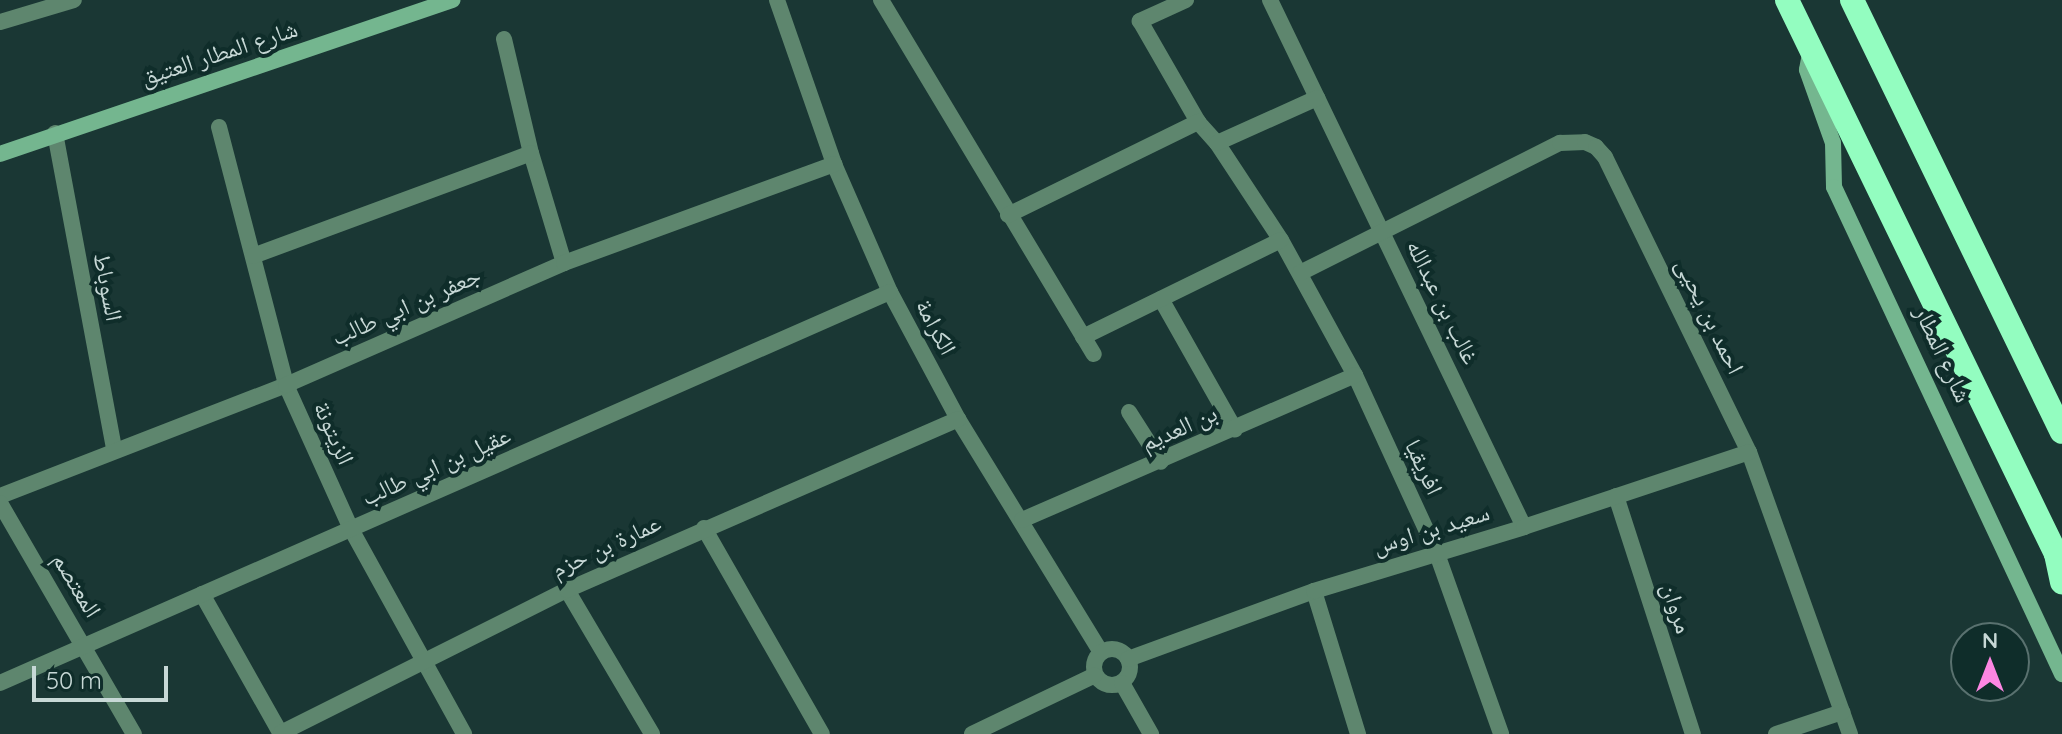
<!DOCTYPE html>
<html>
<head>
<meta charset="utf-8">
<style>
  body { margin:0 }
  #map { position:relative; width:2062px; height:734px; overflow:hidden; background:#1a3734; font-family:Quicksand,"Noto Naskh Arabic",sans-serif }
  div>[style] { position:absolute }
  .street>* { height:16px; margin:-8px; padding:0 8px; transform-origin:8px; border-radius:8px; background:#5e866e }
  .street>.ring { margin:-8px; padding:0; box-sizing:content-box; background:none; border:16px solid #5e866e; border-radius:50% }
  .secondary>* { height:16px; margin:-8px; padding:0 8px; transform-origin:8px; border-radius:8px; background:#74b68f }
  .highway>* { height:24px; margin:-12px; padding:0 12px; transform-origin:12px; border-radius:12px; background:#93fdc0 }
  span { translate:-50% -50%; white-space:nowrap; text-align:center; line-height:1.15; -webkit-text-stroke:8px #0f2d2a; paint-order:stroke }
  .street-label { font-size:24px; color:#c7d8d6 }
  .north { position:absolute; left:1950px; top:622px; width:80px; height:80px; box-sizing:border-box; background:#0f2d2a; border:2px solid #59716f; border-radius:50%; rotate:0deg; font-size:22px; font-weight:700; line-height:32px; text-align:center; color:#c7d8d6 }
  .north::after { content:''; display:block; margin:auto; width:28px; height:36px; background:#fd86e2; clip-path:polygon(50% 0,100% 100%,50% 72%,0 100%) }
  .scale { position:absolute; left:32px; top:666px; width:136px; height:36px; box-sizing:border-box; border:4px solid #c7d8d6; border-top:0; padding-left:10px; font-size:24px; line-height:28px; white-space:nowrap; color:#c7d8d6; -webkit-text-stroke:6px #0f2d2a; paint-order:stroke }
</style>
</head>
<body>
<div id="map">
  <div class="street">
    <i style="left:777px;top:0;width:174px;rotate:70.8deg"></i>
    <i style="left:834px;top:164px;width:140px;rotate:66.4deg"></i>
    <i style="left:890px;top:292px;width:144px;rotate:61.8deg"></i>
    <i style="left:958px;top:419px;width:273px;rotate:58.5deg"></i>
    <i style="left:881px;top:0;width:413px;rotate:59deg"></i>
    <i style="left:1186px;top:0;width:51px;rotate:155.5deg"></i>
    <i style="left:1140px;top:21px;width:116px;rotate:60.1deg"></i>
    <i style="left:1198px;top:122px;width:28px;rotate:48deg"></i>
    <i style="left:1217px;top:143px;width:116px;rotate:56.6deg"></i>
    <i style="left:1281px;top:240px;width:154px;rotate:61.3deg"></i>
    <i style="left:1355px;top:375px;width:194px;rotate:65.3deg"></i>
    <i style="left:1436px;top:551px;width:194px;rotate:70.4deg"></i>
    <i style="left:1270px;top:0;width:585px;rotate:64.27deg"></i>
    <i style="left:0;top:22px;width:77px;rotate:-16.6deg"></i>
    <i style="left:504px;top:39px;width:117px;rotate:76.7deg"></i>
    <i style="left:531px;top:153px;width:115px;rotate:73.3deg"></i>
    <i style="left:219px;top:127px;width:267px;rotate:75.4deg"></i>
    <i style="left:286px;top:385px;width:158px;rotate:65.7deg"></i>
    <i style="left:351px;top:529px;width:234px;rotate:61.1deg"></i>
    <i style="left:55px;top:133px;width:321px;rotate:79.4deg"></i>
    <i style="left:1217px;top:143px;width:110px;rotate:-24.2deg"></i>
    <i style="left:1008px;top:215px;width:212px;rotate:-26.1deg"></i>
    <i style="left:253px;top:256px;width:296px;rotate:-20.3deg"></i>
    <i style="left:1300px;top:273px;width:291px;rotate:-26.6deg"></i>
    <i style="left:1560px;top:143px;width:25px;rotate:-2deg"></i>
    <i style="left:1585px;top:142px;width:12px;rotate:24deg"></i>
    <i style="left:1596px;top:147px;width:13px;rotate:48deg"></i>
    <i style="left:1605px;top:157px;width:328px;rotate:64deg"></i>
    <i style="left:1749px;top:452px;width:300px;rotate:70.3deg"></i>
    <i style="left:1161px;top:299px;width:150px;rotate:60.5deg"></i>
    <i style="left:1083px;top:337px;width:220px;rotate:-26.1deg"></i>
    <i style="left:1129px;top:412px;width:59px;rotate:57.4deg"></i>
    <i style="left:0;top:496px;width:307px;rotate:-21.2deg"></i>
    <i style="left:286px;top:385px;width:304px;rotate:-23.7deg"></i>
    <i style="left:564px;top:263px;width:288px;rotate:-20.1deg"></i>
    <i style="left:1616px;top:496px;width:250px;rotate:72.1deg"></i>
    <i style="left:0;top:503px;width:267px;rotate:59.9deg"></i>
    <i style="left:1022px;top:520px;width:363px;rotate:-23.5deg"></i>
    <i style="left:704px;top:528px;width:237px;rotate:60.2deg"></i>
    <i style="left:567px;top:590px;width:167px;rotate:59.4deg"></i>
    <i style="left:1314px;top:591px;width:150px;rotate:72.9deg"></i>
    <i style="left:202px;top:594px;width:161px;rotate:60.6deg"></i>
    <i class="ring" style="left:1094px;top:649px;width:20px;height:20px"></i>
    <i style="left:1128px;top:659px;width:198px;rotate:-20.1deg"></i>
    <i style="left:1314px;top:591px;width:220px;rotate:-16.9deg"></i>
    <i style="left:1524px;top:527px;width:237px;rotate:-18.4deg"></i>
    <i style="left:0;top:683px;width:972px;rotate:-23.72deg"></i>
    <i style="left:1122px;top:683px;width:59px;rotate:60.4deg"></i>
    <i style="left:281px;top:733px;width:320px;rotate:-26.6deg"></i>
    <i style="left:567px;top:590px;width:427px;rotate:-23.6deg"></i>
    <i style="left:972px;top:734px;width:136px;rotate:-25.6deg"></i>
    <i style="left:1776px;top:734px;width:70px;rotate:-18.4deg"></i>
  </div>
  <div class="secondary">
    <i style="left:1811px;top:49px;width:21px;rotate:101deg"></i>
    <i style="left:1807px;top:70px;width:77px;rotate:70.4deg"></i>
    <i style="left:1833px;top:143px;width:44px;rotate:88.7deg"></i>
    <i style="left:1834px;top:187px;width:538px;rotate:64.91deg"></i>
    <i style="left:0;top:154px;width:478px;rotate:-18.8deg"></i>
  </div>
  <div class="highway">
    <i style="left:1787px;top:0;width:616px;rotate:64.1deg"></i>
    <i style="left:2056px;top:554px;width:8px;rotate:40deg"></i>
    <i style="left:1852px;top:0;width:480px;rotate:64.1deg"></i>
    <i style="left:2056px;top:554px;width:29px;rotate:78deg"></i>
  </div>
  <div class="street-label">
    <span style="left:219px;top:53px;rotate:-18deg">شارع المطار العتيق</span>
    <span style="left:108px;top:287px;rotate:79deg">السوباط</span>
    <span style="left:1443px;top:302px;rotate:64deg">غالب بن عبدالله</span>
    <span style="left:406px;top:306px;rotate:-24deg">جعفر بن ابي طالب</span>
    <span style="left:1710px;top:316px;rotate:64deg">احمد بن يحيى</span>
    <span style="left:936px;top:327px;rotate:62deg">الكرامة</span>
    <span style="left:1943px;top:354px;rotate:65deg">شارع المطار</span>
    <span style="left:1179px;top:428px;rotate:-24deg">بن العديم</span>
    <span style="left:334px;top:433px;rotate:66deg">الزيتونة</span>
    <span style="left:436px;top:466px;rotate:-24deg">عقيل بن ابي طالب</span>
    <span style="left:1424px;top:467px;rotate:65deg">افريقيا</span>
    <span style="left:1431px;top:529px;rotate:-17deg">سعيد بن اوس</span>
    <span style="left:606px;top:546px;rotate:-25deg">عمارة بن حزم</span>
    <span style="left:77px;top:585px;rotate:59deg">المعتصم</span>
    <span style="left:1677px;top:608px;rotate:72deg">مروان</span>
  </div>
  <div class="north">N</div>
  <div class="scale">50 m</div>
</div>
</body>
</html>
